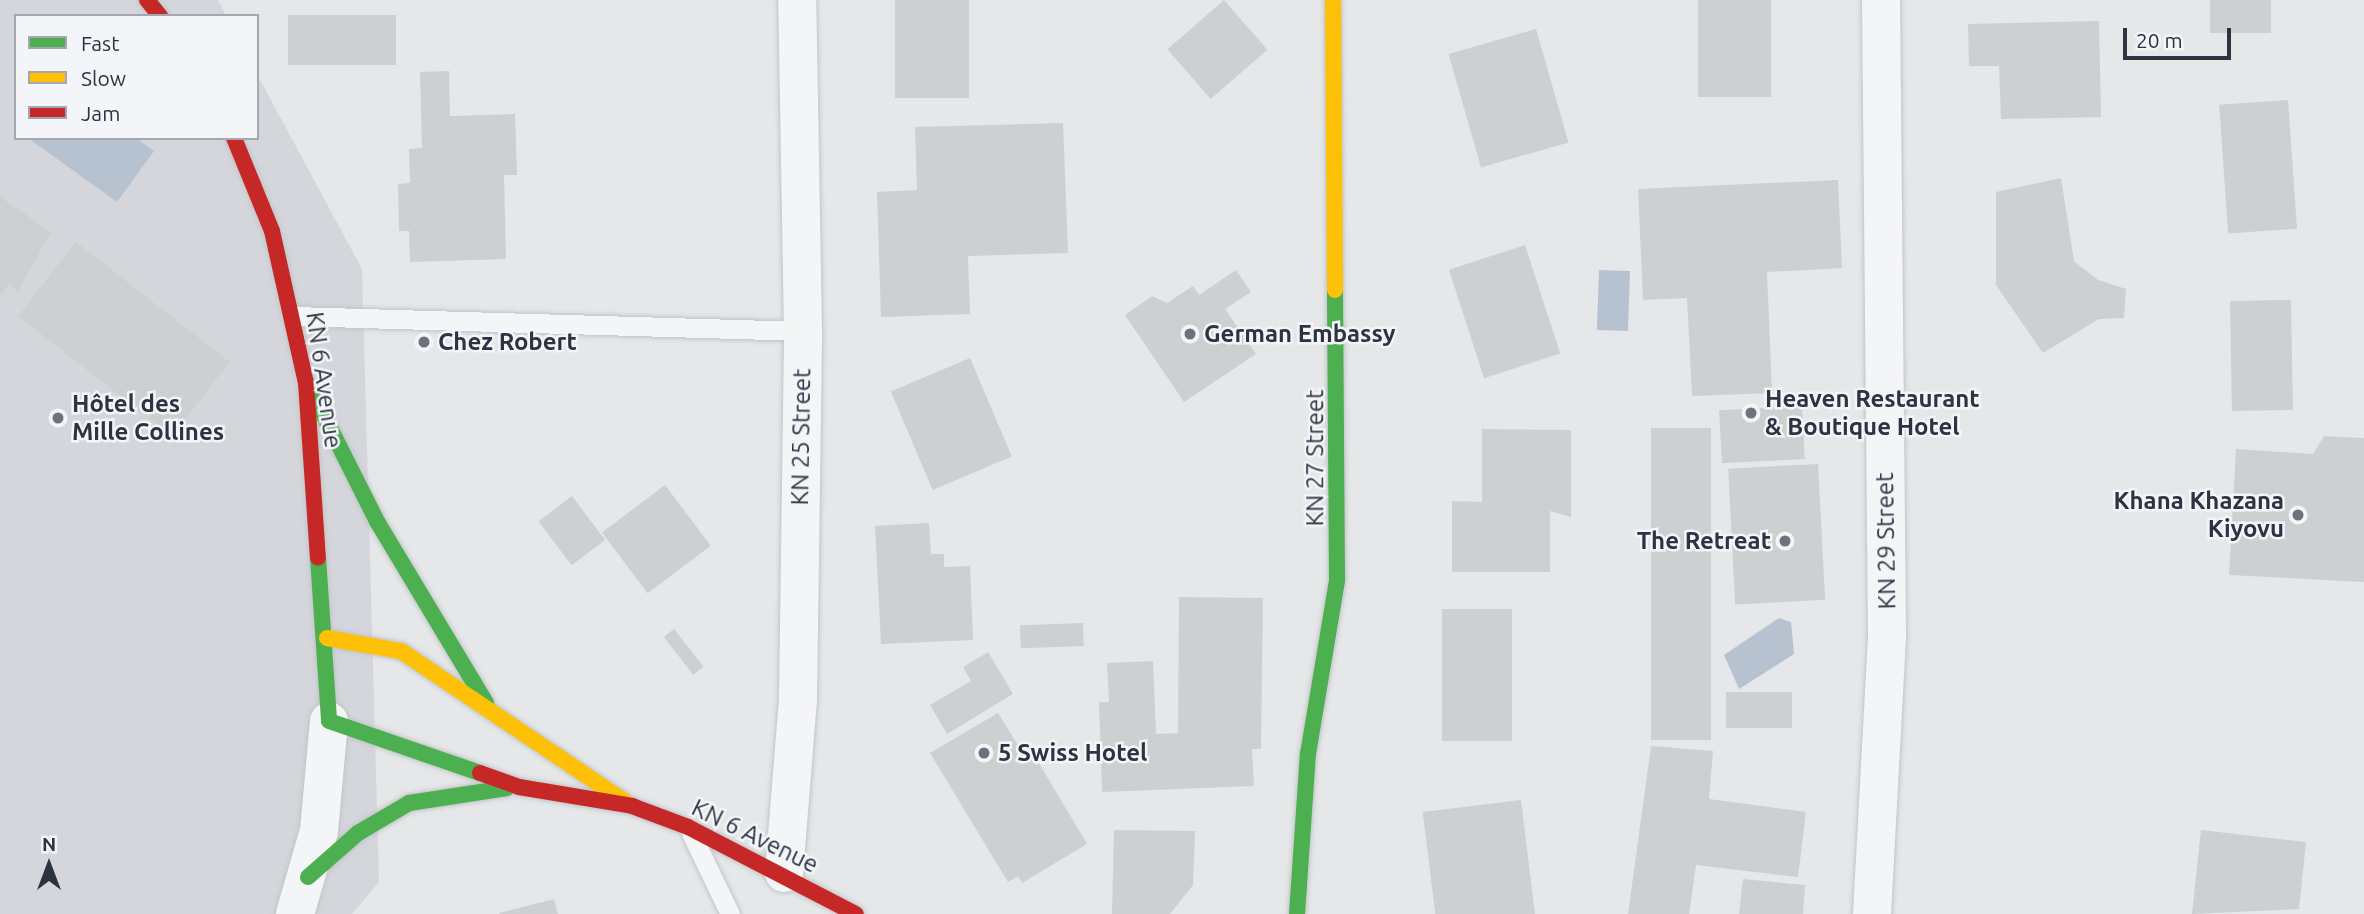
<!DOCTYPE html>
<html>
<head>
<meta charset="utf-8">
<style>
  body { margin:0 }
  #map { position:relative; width:2364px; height:914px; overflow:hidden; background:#e5e7e9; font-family:Ubuntu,sans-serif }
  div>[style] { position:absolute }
  .built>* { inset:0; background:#d4d6dc }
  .water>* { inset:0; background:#b7c2d0; transform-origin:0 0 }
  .building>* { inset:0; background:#cdcfd1; transform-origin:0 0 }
  .roads { filter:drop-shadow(0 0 2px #c3c5c7) drop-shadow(0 0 2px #c3c5c7) }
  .lane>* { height:19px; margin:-9.5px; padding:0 9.5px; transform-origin:9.5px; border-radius:9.5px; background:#f4f5f6 }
  .street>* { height:38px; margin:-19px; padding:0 19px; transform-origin:19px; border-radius:19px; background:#f4f5f6 }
  .fast>* { height:16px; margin:-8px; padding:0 8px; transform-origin:8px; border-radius:8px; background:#4caf50 }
  .slow>* { height:16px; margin:-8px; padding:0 8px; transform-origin:8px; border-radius:8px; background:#ffc107 }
  .jam>* { height:16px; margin:-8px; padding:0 8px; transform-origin:8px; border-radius:8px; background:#c62828 }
  .dots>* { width:19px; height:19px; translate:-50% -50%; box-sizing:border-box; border:4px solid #f3f5f8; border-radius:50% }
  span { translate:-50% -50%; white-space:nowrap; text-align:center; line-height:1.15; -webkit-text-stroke:5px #f3f5f8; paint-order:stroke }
  .poi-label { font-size:24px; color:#2d3341; font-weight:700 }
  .left { translate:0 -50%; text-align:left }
  .right { translate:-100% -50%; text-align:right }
  .street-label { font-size:24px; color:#2d3341 }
  .legend { position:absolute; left:14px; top:14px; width:245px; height:126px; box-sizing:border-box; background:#f3f5f8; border:2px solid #a4a7af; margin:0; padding:9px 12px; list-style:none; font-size:21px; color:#2d3341 }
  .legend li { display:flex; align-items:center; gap:14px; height:35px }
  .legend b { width:35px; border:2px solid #a4a7af }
  .north { position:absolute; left:14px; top:830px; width:70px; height:70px; -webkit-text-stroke:5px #f3f5f8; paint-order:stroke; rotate:0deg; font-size:19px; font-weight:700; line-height:28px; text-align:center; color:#2d3341 }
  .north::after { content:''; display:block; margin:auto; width:24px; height:32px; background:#2d3341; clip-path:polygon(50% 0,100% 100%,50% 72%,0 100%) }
  .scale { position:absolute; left:2123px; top:28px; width:108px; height:32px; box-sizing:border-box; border:4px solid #2d3341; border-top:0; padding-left:9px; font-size:21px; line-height:24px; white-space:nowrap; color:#2d3341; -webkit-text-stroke:5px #f3f5f8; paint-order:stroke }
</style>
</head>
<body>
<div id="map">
  <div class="built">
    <i style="clip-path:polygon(0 0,218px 0,226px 16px,16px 16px,16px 138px,257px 138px,257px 74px,362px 269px,379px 882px,352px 914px,0 914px)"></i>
  </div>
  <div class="water">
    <i style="clip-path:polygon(28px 138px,136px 138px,154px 151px,117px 202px)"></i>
    <i style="left:1599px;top:270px;width:31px;height:60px;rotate:2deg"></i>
    <i style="clip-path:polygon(1779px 618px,1791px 622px,1794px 654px,1739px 689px,1724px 655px)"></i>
  </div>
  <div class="building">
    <i style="left:895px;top:0;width:74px;height:98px"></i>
    <i style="left:1224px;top:0;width:66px;height:75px;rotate:49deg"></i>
    <i style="left:1698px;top:0;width:73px;height:97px"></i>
    <i style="left:2210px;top:0;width:61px;height:33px"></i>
    <i style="left:396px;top:15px;width:50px;height:108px;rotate:90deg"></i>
    <i style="clip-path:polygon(2099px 21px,2101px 117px,2001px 119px,1999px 66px,1969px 66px,1968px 24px)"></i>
    <i style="left:1536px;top:29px;width:118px;height:91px;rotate:74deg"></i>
    <i style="clip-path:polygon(449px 71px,450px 116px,515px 114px,517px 175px,504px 175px,506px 259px,410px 262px,409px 231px,399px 231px,398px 184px,410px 183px,409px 149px,422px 148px,420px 72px)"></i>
    <i style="left:2288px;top:100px;width:129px;height:69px;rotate:86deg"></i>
    <i style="clip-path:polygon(1063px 123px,1068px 253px,968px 256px,970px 314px,881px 317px,877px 192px,917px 190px,915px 127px)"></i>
    <i style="clip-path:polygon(2061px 178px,2074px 261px,2098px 280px,2126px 289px,2124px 318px,2099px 319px,2043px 353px,1996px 285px,1996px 192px)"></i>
    <i style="clip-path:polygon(1838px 180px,1842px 268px,1767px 272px,1772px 393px,1692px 396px,1687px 298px,1643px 300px,1638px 189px)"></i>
    <i style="clip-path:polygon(0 197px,51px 232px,18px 291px,8px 285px,0 296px)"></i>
    <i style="left:76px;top:242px;width:195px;height:94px;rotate:38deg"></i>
    <i style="left:1525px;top:245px;width:114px;height:80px;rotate:72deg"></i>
    <i style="clip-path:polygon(1236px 270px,1251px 292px,1225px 309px,1256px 354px,1184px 402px,1125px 315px,1152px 296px,1167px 303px,1193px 286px,1199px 295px)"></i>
    <i style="left:2291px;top:300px;width:110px;height:61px;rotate:89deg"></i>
    <i style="left:970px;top:358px;width:107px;height:86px;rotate:67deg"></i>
    <i style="left:1802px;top:406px;width:53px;height:83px;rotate:87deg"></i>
    <i style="left:1651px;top:428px;width:60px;height:312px"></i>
    <i style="clip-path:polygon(1482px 429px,1571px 430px,1571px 517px,1550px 511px,1550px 572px,1452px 572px,1452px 501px,1482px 502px)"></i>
    <i style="clip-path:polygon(2324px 436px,2364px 438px,2364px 582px,2229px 575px,2236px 449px,2313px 454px)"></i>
    <i style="left:1818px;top:464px;width:136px;height:90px;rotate:87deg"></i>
    <i style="left:665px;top:485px;width:76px;height:79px;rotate:53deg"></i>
    <i style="left:572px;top:496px;width:55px;height:42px;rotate:53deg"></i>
    <i style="clip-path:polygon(929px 523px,931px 554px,944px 554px,944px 567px,970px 566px,973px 640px,881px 644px,875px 526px)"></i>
    <i style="clip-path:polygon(1179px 597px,1263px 598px,1261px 749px,1252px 749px,1254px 786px,1102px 792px,1099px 702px,1109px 702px,1107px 663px,1153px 661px,1156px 734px,1178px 733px)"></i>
    <i style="left:1512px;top:609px;width:132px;height:70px;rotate:90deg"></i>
    <i style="left:1083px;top:623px;width:23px;height:63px;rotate:88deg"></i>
    <i style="left:674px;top:629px;width:48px;height:13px;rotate:52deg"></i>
    <i style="clip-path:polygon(988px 652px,1013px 694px,947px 734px,930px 705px,971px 681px,963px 667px)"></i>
    <i style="left:1726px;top:692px;width:66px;height:36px"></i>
    <i style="clip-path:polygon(998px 713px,1026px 758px,1033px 753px,1087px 844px,1022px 883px,1018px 876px,1008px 882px,930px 753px)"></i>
    <i style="clip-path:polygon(1651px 746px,1713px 751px,1709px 799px,1806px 812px,1798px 877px,1696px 865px,1689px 914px,1628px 914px)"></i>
    <i style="left:1521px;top:800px;width:115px;height:99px;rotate:83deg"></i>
    <i style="clip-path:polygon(1114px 830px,1195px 831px,1193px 885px,1170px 914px,1112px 914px)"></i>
    <i style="clip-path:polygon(2201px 830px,2306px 842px,2299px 909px,2192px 914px)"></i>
    <i style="clip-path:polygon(1743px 879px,1805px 885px,1803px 914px,1739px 914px)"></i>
    <i style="clip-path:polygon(554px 899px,558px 914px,499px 914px,499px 913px)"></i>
  </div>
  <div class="roads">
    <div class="lane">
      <i style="left:293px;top:316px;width:510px;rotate:1.68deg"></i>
      <i style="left:691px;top:833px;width:90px;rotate:64.3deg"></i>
    </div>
    <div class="street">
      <i style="left:784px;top:873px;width:175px;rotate:-85.4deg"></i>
      <i style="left:798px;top:699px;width:368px;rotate:-89.2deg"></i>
      <i style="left:803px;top:331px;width:331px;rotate:-91deg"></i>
      <i style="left:295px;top:914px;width:86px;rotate:-73.9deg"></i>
      <i style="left:319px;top:831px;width:110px;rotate:-84.8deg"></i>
      <i style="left:1872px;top:914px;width:280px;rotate:-86.9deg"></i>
      <i style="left:1887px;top:634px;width:634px;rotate:-90.54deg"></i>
    </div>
    <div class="fast">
      <i style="left:313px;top:394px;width:144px;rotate:63.3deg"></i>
      <i style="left:378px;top:523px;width:210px;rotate:59deg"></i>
      <i style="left:318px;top:558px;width:163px;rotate:86.1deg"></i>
      <i style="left:329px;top:721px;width:160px;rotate:19deg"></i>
      <i style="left:308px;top:877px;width:67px;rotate:-41.3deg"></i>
      <i style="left:358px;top:833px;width:59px;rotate:-30.5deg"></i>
      <i style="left:409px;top:803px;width:99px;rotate:-8.7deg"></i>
      <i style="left:1297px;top:914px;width:160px;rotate:-86.1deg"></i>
      <i style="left:1308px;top:754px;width:176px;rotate:-80.5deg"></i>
      <i style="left:1337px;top:580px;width:290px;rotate:-90.4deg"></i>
    </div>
    <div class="slow">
      <i style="left:1333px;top:0;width:290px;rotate:89.6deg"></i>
      <i style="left:327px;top:638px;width:75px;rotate:10deg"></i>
      <i style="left:401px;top:651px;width:269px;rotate:33.9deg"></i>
    </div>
    <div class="jam">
      <i style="left:147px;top:0;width:21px;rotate:51deg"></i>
      <i style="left:234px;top:138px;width:100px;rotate:67.8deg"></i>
      <i style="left:272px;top:231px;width:156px;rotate:77.4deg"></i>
      <i style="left:306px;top:383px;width:175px;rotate:86.1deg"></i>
      <i style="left:480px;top:773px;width:41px;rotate:19.7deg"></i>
      <i style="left:519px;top:787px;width:115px;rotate:9.5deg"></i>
      <i style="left:632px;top:806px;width:60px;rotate:20.6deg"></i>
      <i style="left:688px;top:827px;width:189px;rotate:27.4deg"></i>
    </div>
  </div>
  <div class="dots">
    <i style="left:1190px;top:334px;background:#6d727c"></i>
    <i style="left:424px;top:342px;background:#6d727c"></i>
    <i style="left:1751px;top:413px;background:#6d727c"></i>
    <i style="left:58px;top:418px;background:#6d727c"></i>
    <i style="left:2298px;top:515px;background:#6d727c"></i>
    <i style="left:1785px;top:541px;background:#6d727c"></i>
    <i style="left:984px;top:753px;background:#6d727c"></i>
  </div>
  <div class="poi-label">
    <span class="left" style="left:1204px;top:334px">German Embassy</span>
    <span class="left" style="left:438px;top:342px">Chez Robert</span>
    <span class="left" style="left:1765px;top:413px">Heaven Restaurant<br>&amp; Boutique Hotel</span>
    <span class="left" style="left:72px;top:418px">Hôtel des<br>Mille Collines</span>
    <span class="right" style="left:2284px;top:515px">Khana Khazana<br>Kiyovu</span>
    <span class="right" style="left:1771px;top:541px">The Retreat</span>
    <span class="left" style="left:998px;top:753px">5 Swiss Hotel</span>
  </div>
  <div class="street-label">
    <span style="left:324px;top:380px;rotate:82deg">KN 6 Avenue</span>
    <span style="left:801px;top:437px;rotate:-89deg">KN 25 Street</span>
    <span style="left:1315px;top:458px;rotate:-90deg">KN 27 Street</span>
    <span style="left:1886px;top:541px;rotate:-91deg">KN 29 Street</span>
    <span style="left:755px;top:836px;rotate:26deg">KN 6 Avenue</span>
  </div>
  <ul class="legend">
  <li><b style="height:9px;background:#4caf50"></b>Fast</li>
  <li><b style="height:9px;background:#ffc107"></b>Slow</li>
  <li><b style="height:9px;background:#c62828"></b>Jam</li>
  </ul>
  <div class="north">N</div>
  <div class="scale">20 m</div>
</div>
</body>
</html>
